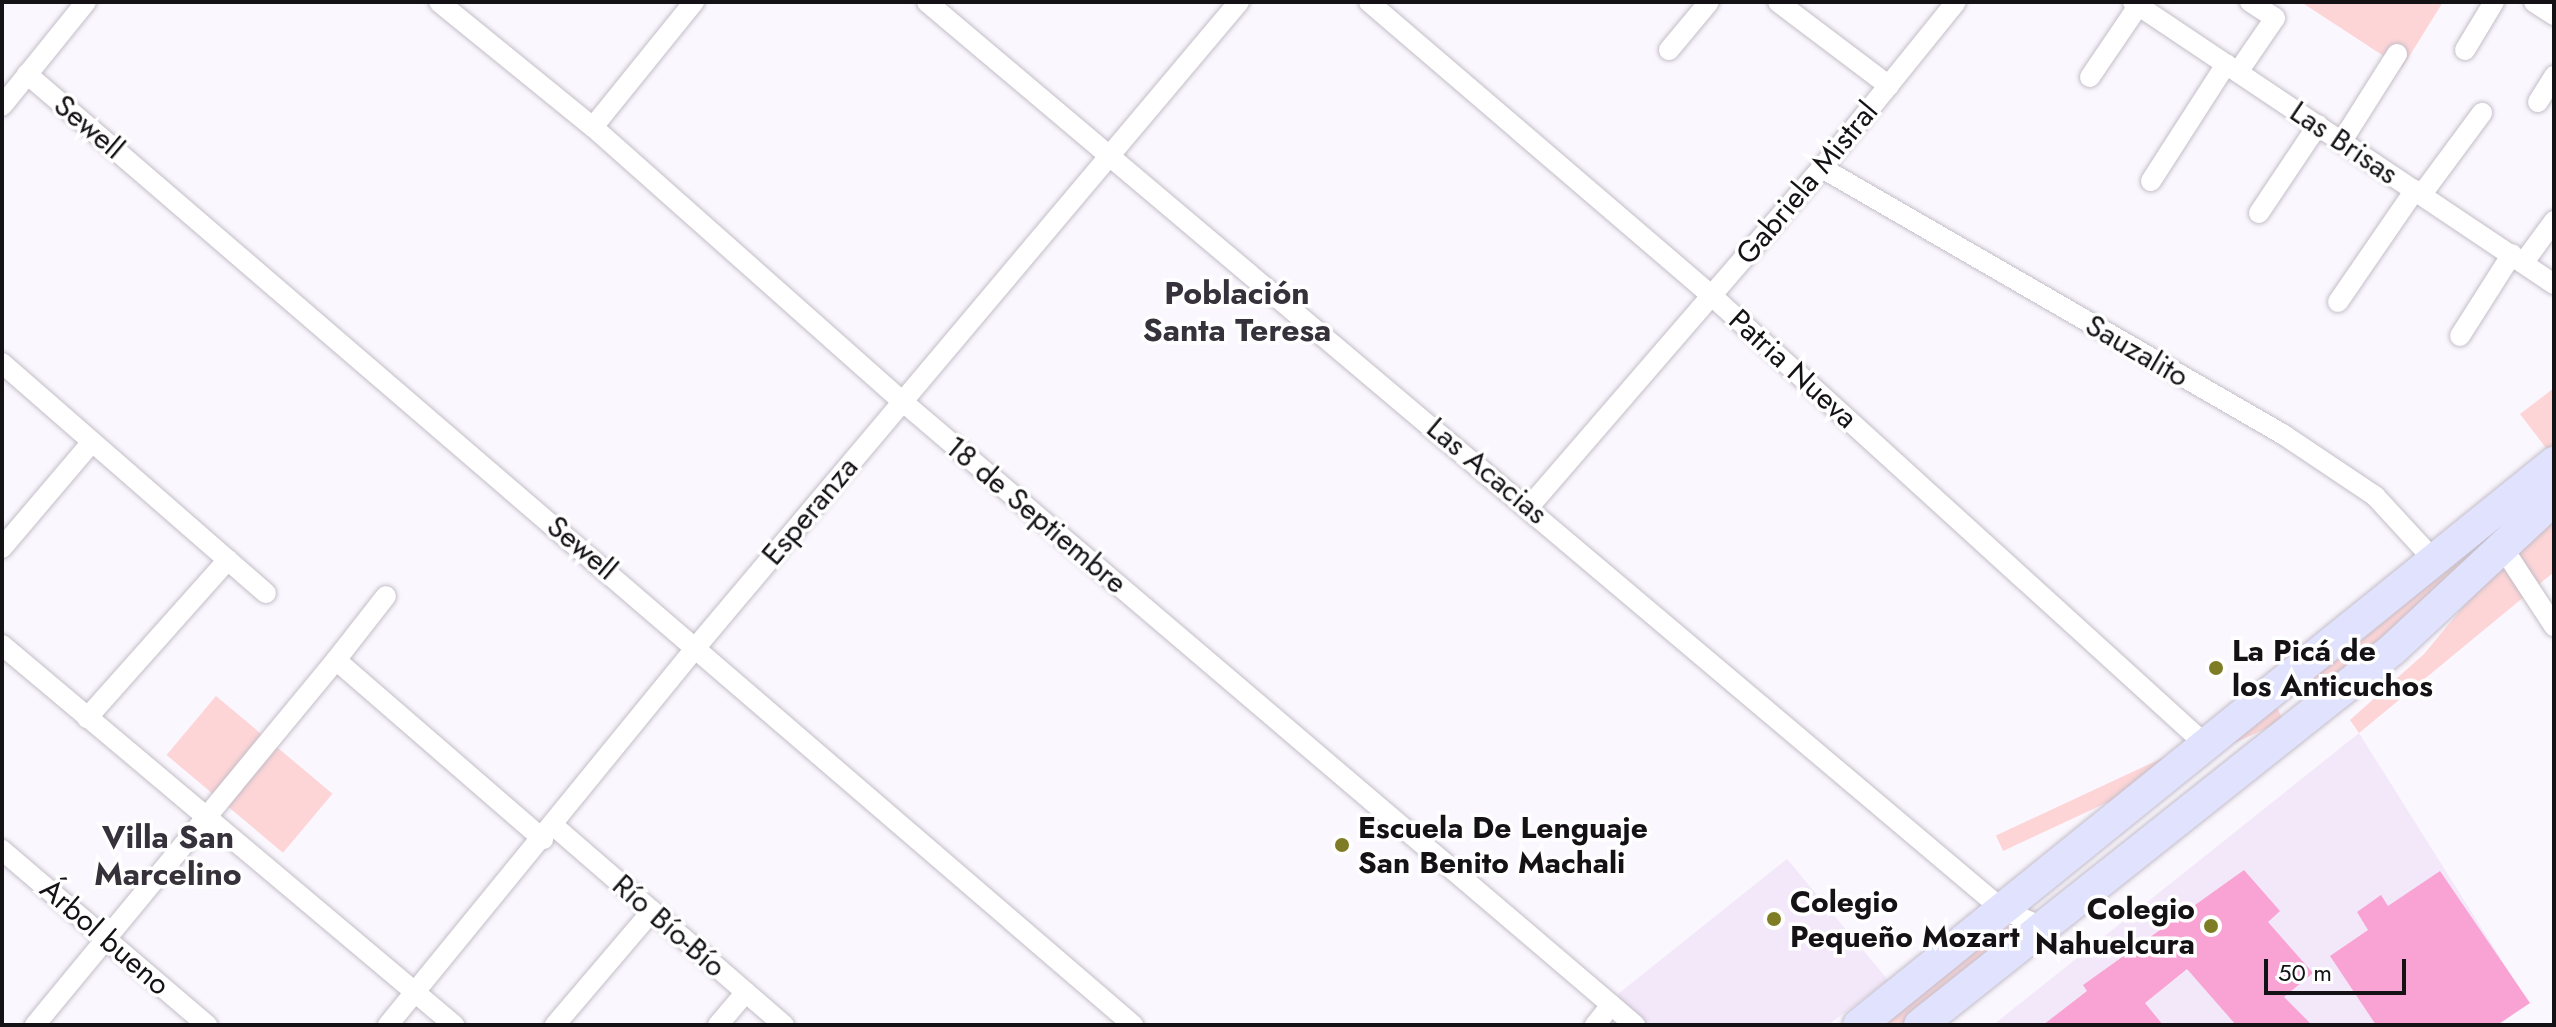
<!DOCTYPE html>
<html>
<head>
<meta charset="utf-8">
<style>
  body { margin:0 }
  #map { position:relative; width:2556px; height:1027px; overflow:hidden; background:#fbf7fe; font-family:Jost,sans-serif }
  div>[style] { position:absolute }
  .built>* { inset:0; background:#f3e8fa }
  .green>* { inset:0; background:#fdd5d7; transform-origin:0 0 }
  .building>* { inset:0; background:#f8a3d4 }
  .roads { filter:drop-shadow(0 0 2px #c3bdc7) drop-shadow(0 0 2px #c3bdc7) }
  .minor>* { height:20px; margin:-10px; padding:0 10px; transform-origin:10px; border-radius:10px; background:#fff }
  .primary>* { height:32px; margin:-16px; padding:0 16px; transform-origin:16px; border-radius:16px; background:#e0e2fe }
  .dots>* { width:22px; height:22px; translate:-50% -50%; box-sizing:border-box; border:4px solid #fff; border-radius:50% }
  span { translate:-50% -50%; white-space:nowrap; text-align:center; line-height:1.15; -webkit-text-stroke:7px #fff; paint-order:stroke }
  .street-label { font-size:30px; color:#141215 }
  .poi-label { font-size:30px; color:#141215; font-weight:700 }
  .left { translate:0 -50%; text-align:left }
  .right { translate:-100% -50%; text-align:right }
  .neighbourhood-label { font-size:32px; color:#36313a; font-weight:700 }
  .frame { position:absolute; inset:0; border:4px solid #141215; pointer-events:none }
  .scale { position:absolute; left:2264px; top:959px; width:142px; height:36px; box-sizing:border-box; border:4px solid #141215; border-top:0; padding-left:10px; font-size:24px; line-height:28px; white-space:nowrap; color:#141215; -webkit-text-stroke:6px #fff; paint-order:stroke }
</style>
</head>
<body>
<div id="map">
  <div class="built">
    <i style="clip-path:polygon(2359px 733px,2528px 1002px,2500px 1025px,1993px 1025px)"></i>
    <i style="clip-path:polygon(1787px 859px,1888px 980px,1828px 1025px,1645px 1025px,1613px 998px)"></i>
  </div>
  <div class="green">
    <i style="clip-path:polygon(2301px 2px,2443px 2px,2402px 68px)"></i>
    <i style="clip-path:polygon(2554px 388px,2554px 449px,2549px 452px,2520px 414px)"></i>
    <i style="clip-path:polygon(2554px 510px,2554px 572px,2359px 733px,2350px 720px,2424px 654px,2502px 560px)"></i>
    <i style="clip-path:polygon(2483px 537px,2489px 544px,2321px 692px,2308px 679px)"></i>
    <i style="left:216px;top:696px;width:152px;height:77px;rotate:40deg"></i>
    <i style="left:2276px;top:705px;width:17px;height:309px;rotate:65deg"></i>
    <i style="clip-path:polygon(2006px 923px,2016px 935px,1904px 1025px,1878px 1025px)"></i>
  </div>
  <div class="building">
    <i style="clip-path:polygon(2244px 870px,2280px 911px,2268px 922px,2313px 973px,2284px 997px,2312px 1025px,2236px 1025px,2187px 969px,2145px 1003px,2163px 1025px,2043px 1025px,2087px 991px,2083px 985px)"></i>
    <i style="clip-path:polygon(2440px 871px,2530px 1003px,2497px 1025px,2376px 1025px,2330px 956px,2368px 930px,2357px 912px,2381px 895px,2388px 906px)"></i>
  </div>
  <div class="roads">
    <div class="minor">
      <i style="left:439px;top:2px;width:198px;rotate:39.1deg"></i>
      <i style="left:593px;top:127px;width:413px;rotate:41.6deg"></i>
      <i style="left:902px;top:401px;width:963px;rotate:40.41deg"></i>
      <i style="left:927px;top:2px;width:1407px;rotate:40.16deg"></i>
      <i style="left:2002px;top:909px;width:44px;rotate:24.2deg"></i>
      <i style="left:2042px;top:927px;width:10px;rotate:-24deg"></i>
      <i style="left:1369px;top:2px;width:450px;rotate:40.6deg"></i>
      <i style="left:1711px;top:295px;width:670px;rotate:42.28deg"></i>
      <i style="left:1778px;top:2px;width:139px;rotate:37.1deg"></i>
      <i style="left:2133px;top:2px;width:507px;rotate:33.82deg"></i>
      <i style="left:2534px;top:2px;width:24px;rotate:33deg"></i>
      <i style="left:1669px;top:50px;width:62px;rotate:-50.2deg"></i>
      <i style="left:2465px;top:50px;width:56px;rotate:-58.9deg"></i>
      <i style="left:2238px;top:72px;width:65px;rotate:-55.6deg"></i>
      <i style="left:2275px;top:18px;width:30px;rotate:-147deg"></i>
      <i style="left:27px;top:74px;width:1459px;rotate:40.69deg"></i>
      <i style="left:2090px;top:77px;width:86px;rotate:-55.9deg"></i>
      <i style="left:2538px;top:102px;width:31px;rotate:-58deg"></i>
      <i style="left:2px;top:106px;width:134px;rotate:-51.1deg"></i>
      <i style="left:593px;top:127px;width:161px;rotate:-51.1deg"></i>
      <i style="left:2342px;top:141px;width:103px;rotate:-57.7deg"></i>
      <i style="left:1822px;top:168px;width:534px;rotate:30.02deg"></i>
      <i style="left:2284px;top:435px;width:110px;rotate:33.8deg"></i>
      <i style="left:2375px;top:496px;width:86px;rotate:47.4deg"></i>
      <i style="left:2151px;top:181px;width:139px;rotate:-57.3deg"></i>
      <i style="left:2422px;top:194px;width:101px;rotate:-53.5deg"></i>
      <i style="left:2259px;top:213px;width:106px;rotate:-56.2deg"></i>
      <i style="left:2524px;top:262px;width:51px;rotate:-53.8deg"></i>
      <i style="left:2338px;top:302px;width:136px;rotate:-55.5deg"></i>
      <i style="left:2460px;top:336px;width:97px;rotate:-57.6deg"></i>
      <i style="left:2px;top:363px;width:350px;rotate:41.1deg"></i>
      <i style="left:1529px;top:507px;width:448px;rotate:-49.2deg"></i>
      <i style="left:1822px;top:168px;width:213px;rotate:-51.1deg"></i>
      <i style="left:2501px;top:545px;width:97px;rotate:56.8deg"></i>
      <i style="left:2px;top:548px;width:139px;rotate:-49.7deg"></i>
      <i style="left:2px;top:645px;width:591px;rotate:40.05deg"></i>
      <i style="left:336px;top:660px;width:81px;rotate:-52deg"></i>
      <i style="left:87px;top:718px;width:212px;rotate:-48.3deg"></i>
      <i style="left:554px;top:826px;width:304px;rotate:40.9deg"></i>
      <i style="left:2px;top:850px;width:270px;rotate:40.5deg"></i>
      <i style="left:35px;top:1025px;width:473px;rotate:-50.5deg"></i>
      <i style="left:336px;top:660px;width:274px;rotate:40.9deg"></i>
      <i style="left:388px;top:1025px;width:489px;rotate:-50.8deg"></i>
      <i style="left:697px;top:646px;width:842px;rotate:-49.92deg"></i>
      <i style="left:555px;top:1025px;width:150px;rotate:-49.6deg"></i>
      <i style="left:718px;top:1025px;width:43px;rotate:-49.7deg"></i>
      <i style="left:1595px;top:1025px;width:26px;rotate:-51deg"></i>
    </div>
    <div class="primary">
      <i style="left:1859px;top:1025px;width:894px;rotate:-38.96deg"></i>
      <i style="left:1920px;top:1025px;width:604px;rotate:-38.48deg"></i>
      <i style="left:2393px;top:649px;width:220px;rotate:-43deg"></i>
    </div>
  </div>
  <div class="dots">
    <i style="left:2216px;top:668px;background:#7e7d25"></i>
    <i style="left:1342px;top:845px;background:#7e7d25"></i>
    <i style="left:1774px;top:919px;background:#7e7d25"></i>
    <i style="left:2211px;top:926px;background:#7e7d25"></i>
  </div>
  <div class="street-label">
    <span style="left:89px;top:127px;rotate:40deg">Sewell</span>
    <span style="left:2344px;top:143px;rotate:34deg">Las Brisas</span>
    <span style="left:1807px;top:183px;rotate:-50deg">Gabriela Mistral</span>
    <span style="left:2137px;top:351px;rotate:30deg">Sauzalito</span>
    <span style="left:1793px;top:369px;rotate:42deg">Patria Nueva</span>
    <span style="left:1487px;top:471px;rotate:40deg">Las Acacias</span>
    <span style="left:810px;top:511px;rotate:-50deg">Esperanza</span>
    <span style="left:1036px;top:515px;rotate:40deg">18 de Septiembre</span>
    <span style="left:582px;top:548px;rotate:40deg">Sewell</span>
    <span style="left:669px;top:926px;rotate:41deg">Río Bío-Bío</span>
    <span style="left:105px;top:937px;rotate:41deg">Árbol bueno</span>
  </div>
  <div class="poi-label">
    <span class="left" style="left:2232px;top:668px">La Picá de<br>los Anticuchos</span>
    <span class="left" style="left:1358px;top:845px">Escuela De Lenguaje<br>San Benito Machali</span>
    <span class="left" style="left:1790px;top:919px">Colegio<br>Pequeño Mozart</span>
    <span class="right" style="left:2195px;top:926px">Colegio<br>Nahuelcura</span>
  </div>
  <div class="neighbourhood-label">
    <span style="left:1237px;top:312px">Población<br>Santa Teresa</span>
    <span style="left:168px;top:856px">Villa San<br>Marcelino</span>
  </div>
  <div class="frame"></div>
  <div class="scale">50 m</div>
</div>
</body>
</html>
